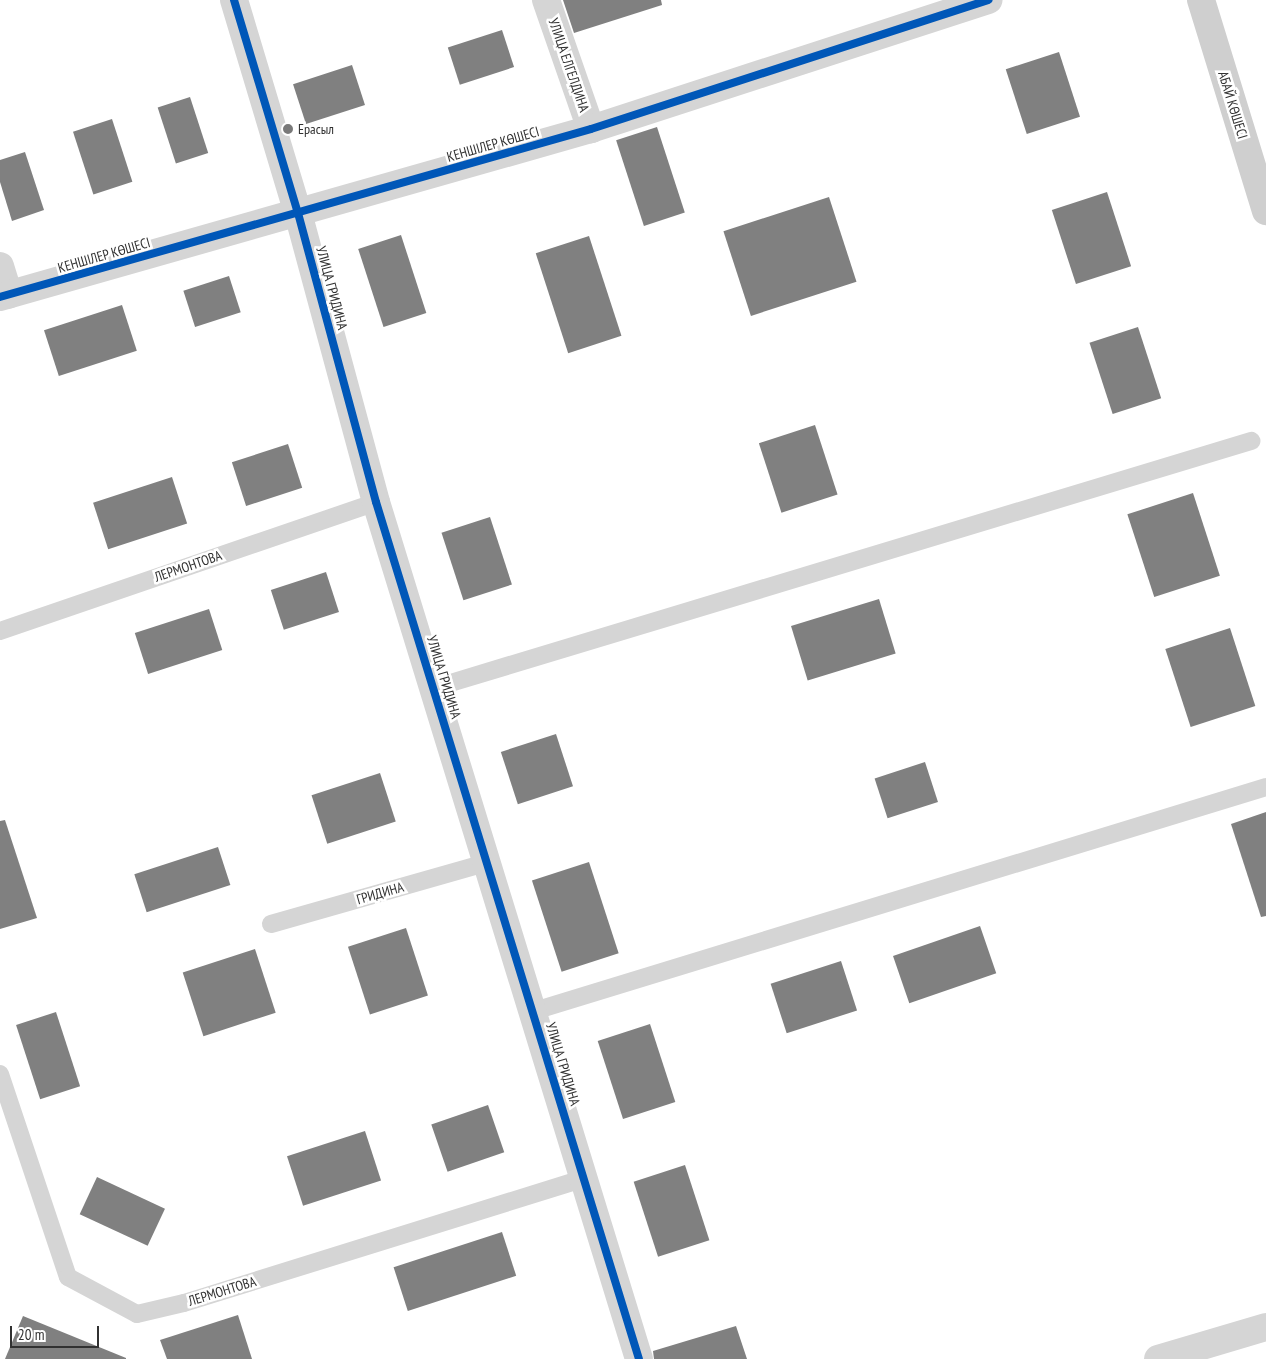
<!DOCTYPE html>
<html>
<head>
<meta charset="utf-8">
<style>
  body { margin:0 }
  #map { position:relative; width:1266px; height:1359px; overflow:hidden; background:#fff; font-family:"PT Sans Narrow",sans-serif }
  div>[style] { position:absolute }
  .building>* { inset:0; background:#808080; transform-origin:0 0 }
  .service>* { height:18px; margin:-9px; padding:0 9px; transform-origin:9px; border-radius:9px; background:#d5d5d5 }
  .minor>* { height:28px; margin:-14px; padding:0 14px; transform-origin:14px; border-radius:14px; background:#d5d5d5 }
  .secondary>* { height:28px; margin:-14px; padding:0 14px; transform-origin:14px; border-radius:14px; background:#cfcfcf }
  .cycleway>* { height:8px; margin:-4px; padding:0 4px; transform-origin:4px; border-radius:4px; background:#0057b8 }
  .dots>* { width:14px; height:14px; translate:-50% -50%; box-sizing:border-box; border:2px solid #fff; border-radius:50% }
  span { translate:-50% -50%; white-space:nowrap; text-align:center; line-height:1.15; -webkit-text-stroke:5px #fff; paint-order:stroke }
  .street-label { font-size:14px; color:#313131 }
  .poi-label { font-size:14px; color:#313131 }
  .left { translate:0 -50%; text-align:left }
  .scale { position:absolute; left:10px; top:1326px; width:89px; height:22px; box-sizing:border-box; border:2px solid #313131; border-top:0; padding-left:6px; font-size:15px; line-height:18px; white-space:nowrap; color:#313131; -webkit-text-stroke:4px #fff; paint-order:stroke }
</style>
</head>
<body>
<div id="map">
  <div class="building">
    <i style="clip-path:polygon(563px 0,661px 0,662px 5px,574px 33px)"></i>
    <i style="left:502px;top:30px;width:39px;height:57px;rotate:72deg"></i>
    <i style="left:1059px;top:52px;width:68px;height:56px;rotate:72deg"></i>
    <i style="left:352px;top:65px;width:42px;height:62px;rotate:72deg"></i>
    <i style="left:190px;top:97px;width:59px;height:34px;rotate:72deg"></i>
    <i style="left:112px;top:119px;width:66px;height:41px;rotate:72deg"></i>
    <i style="left:657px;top:127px;width:90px;height:43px;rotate:72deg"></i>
    <i style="clip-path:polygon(25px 152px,44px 210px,12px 221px,0 182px,0 160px)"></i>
    <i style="left:1107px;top:192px;width:78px;height:58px;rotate:72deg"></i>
    <i style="left:829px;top:197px;width:89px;height:111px;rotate:72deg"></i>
    <i style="left:401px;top:235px;width:82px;height:45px;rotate:72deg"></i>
    <i style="left:589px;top:236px;width:105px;height:56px;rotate:72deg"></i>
    <i style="left:229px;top:276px;width:38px;height:48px;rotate:72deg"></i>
    <i style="left:122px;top:305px;width:48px;height:82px;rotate:72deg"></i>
    <i style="left:1138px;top:327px;width:75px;height:51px;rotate:72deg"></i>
    <i style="left:815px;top:425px;width:73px;height:59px;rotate:72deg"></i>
    <i style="left:288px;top:444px;width:46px;height:59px;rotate:72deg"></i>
    <i style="left:172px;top:477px;width:49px;height:83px;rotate:72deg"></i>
    <i style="left:1193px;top:493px;width:87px;height:69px;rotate:72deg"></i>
    <i style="left:490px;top:517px;width:71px;height:51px;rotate:72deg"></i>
    <i style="left:326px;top:572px;width:42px;height:58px;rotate:72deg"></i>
    <i style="left:879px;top:599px;width:57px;height:92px;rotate:73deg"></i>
    <i style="left:209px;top:609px;width:43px;height:78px;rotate:72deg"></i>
    <i style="left:1230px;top:628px;width:82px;height:68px;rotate:72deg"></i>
    <i style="left:556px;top:734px;width:55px;height:58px;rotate:72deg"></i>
    <i style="left:925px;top:762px;width:42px;height:53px;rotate:72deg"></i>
    <i style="left:380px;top:773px;width:51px;height:72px;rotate:72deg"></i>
    <i style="clip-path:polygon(1266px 812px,1266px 916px,1261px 917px,1231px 824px)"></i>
    <i style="clip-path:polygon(5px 820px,37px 918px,0 929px,0 821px)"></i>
    <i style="left:218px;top:847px;width:40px;height:88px;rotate:72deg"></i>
    <i style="left:589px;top:862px;width:96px;height:60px;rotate:72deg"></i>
    <i style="left:980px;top:926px;width:50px;height:92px;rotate:71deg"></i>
    <i style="left:406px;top:928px;width:71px;height:61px;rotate:72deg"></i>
    <i style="left:255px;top:949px;width:67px;height:76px;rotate:72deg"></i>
    <i style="left:841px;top:961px;width:52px;height:74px;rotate:72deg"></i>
    <i style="left:56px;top:1012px;width:78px;height:42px;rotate:72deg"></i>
    <i style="left:650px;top:1024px;width:82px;height:55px;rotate:72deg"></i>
    <i style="left:488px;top:1105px;width:50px;height:60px;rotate:71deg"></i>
    <i style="left:365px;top:1131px;width:52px;height:82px;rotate:72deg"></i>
    <i style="left:685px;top:1165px;width:79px;height:54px;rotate:72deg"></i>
    <i style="left:97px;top:1177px;width:75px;height:41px;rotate:25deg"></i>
    <i style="left:502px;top:1232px;width:46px;height:114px;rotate:72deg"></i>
    <i style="clip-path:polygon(238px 1315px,252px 1359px,167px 1359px,160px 1340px)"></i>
    <i style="clip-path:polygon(23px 1316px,126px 1358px,126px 1359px,5px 1359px)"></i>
    <i style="clip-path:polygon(736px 1326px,747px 1359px,654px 1359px,653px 1351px)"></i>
  </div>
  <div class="service">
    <i style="left:0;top:631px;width:398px;rotate:-18.9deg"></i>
    <i style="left:434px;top:688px;width:854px;rotate:-16.82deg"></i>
    <i style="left:271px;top:924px;width:227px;rotate:-15.9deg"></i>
    <i style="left:534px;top:1011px;width:766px;rotate:-17.01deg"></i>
    <i style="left:0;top:1074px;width:214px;rotate:71.5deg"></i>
    <i style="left:68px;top:1277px;width:78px;rotate:28.2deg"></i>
    <i style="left:137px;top:1314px;width:48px;rotate:-13.2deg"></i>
    <i style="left:184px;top:1303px;width:420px;rotate:-17.3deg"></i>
  </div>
  <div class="minor">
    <i style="left:234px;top:0;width:222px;rotate:73.3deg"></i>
    <i style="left:298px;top:213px;width:299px;rotate:74.9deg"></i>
    <i style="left:376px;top:502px;width:896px;rotate:72.94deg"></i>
    <i style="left:546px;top:0;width:137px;rotate:70.8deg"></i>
    <i style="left:0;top:266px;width:30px;rotate:73deg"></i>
    <i style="left:0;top:297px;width:614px;rotate:-15.87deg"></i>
    <i style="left:591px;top:129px;width:418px;rotate:-18deg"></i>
    <i style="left:1158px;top:1359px;width:113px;rotate:-16.5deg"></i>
  </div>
  <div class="secondary">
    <i style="left:1201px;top:0;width:221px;rotate:72.9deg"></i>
  </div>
  <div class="cycleway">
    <i style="left:234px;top:0;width:222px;rotate:73.3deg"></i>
    <i style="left:298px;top:213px;width:299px;rotate:74.9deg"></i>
    <i style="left:376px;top:502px;width:896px;rotate:72.94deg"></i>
    <i style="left:0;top:297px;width:614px;rotate:-15.87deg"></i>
    <i style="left:591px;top:129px;width:418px;rotate:-18deg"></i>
  </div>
  <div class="dots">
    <i style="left:288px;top:129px;background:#797979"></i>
  </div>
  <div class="street-label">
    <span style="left:569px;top:65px;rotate:71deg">УЛИЦА ЕЛГЕЛДИНА</span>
    <span style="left:1233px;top:105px;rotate:73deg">АБАЙ КӨШЕСІ</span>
    <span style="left:493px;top:144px;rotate:-16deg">КЕНШІЛЕР КӨШЕСІ</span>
    <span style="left:104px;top:255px;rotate:-16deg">КЕНШІЛЕР КӨШЕСІ</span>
    <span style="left:332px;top:288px;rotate:75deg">УЛИЦА ГРИДИНА</span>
    <span style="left:188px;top:566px;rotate:-19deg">ЛЕРМОНТОВА</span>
    <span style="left:444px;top:677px;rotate:73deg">УЛИЦА ГРИДИНА</span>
    <span style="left:380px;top:893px;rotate:-16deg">ГРИДИНА</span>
    <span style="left:563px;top:1064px;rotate:73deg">УЛИЦА ГРИДИНА</span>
    <span style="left:222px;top:1291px;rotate:-17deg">ЛЕРМОНТОВА</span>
  </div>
  <div class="poi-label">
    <span class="left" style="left:298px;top:129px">Ерасыл</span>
  </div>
  <div class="scale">20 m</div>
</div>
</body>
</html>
